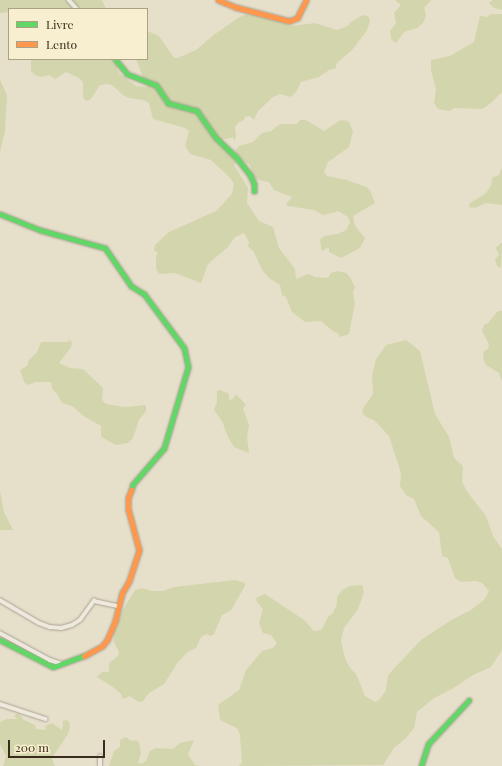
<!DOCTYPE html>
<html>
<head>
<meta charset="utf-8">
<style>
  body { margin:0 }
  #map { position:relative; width:502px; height:766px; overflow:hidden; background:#e6dfca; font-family:"Playfair Display",serif }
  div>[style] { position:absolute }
  .green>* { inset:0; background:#d3d6ac }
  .roads { filter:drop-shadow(0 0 1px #aaa394) drop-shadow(0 0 1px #aaa394) }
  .street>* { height:3.5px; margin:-1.75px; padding:0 1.75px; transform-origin:1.75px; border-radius:1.75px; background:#ede9dd }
  .fast>* { height:5px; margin:-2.5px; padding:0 2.5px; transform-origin:2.5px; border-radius:2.5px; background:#63d668 }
  .slow>* { height:5px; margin:-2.5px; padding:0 2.5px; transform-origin:2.5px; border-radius:2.5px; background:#ff974d }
  span { translate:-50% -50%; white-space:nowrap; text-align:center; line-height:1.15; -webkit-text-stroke:3px #f7efcf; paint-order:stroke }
  .legend { position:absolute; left:8px; top:8px; width:140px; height:52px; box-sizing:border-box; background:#f7efcf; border:1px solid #aba187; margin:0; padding:5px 7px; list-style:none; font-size:12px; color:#392c1c }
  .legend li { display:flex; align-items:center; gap:8px; height:20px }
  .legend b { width:20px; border:1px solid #aba187 }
  .scale { position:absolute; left:8px; top:740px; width:97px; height:18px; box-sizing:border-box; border:2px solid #392c1c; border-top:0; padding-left:5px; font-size:12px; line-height:14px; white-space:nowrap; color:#392c1c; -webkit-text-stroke:3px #f7efcf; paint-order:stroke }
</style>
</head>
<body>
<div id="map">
  <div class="green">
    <i style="clip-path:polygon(0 0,102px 0,106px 9px,9px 9px,9px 12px,0 13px)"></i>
    <i style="clip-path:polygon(395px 0,431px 0,424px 8px,426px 15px,423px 23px,417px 28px,404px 32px,396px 43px,391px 39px,390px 31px,396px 23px,394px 13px,401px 5px)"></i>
    <i style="clip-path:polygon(493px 0,502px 0,502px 10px,494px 8px,489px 3px)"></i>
    <i style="clip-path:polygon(247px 14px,269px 17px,291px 26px,315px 23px,337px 30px,348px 26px,351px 22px,363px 15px,369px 17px,370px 22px,366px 32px,352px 50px,336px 64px,336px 68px,329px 70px,319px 77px,301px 82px,296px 92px,291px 97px,280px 94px,273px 97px,258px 111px,254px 120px,250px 116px,245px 117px,244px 120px,238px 123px,235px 127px,236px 137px,234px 141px,233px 137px,227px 139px,221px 139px,220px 141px,231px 156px,239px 146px,253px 142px,262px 133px,271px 131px,280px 124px,297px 124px,300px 120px,306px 120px,324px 131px,339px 121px,344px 120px,349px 122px,353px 131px,349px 147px,328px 162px,324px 172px,327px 176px,347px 180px,366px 187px,370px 190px,375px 203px,353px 216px,355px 226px,365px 238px,360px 248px,341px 258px,329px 252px,329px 247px,322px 251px,320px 240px,324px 236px,338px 234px,346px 230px,350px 223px,348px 217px,338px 211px,323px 215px,314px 210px,288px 206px,286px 204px,292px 197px,274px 190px,269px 182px,254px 179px,250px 165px,241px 159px,234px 165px,248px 188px,247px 203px,259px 221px,273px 227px,279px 248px,295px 269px,296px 279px,308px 274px,315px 277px,328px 278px,331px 273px,337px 271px,346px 273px,350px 277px,355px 287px,353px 293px,355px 303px,349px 334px,340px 337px,337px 332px,334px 332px,321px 321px,305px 322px,292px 312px,286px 297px,282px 295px,280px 285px,269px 278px,262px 270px,254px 252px,248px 246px,249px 242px,244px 233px,235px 237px,228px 247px,208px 264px,201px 283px,175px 273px,159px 274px,156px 268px,156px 256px,158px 253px,154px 250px,155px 245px,169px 232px,216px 211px,232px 194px,234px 184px,231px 179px,211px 160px,190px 154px,185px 146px,189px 131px,185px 128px,153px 119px,149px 103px,144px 100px,129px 98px,123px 95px,112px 85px,107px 84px,100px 85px,91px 99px,86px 101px,83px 97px,83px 82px,79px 78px,66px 72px,55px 79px,49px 75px,41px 77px,35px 75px,31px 71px,31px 59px,121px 59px,118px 61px,117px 69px,119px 73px,136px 86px,146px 87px,150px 84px,147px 80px,143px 77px,136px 59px,147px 59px,147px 31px,159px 36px,174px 58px,178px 58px,196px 50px,215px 34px,238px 18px)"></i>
    <i style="clip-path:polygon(491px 14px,502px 14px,502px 92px,491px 103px,482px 109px,455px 108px,449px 111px,438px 109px,434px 103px,436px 90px,431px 70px,431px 60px,450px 56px,474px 42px,480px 16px,487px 17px)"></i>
    <i style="clip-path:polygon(0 80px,7px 95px,5px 131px,0 152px)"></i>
    <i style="clip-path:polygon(502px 167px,502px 205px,486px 203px,475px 208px,469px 207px,470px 203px,485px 194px,491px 186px,492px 178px,499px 175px)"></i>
    <i style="clip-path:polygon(501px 243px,502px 243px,501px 268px,497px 266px,495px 260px,499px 255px,496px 248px)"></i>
    <i style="clip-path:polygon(498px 311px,502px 311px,502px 381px,499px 373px,486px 365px,483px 358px,484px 351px,488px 349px,489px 344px,482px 331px,484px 325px,488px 323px)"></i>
    <i style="clip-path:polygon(68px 339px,72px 342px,71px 347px,59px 363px,70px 368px,83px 369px,103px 388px,102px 400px,106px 404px,125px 407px,146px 405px,146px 411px,139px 420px,133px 438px,128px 443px,116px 445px,101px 437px,101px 426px,85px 417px,72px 406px,62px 403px,57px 394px,52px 389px,51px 382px,36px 382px,27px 385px,24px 382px,20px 370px,27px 366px,29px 360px,37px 352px,41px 342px,69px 342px)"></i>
    <i style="clip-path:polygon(406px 340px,420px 351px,435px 414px,449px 437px,454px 458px,463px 466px,462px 481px,466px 490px,486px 516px,493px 536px,502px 549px,502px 650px,491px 667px,473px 675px,452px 689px,434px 698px,417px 712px,414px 728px,406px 738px,394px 748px,383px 765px,239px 766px,242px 762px,240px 735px,237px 728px,220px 720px,218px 705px,239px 690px,246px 670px,262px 651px,273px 648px,277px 643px,271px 635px,263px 633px,259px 623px,263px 609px,257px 602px,256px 598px,265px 594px,304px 620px,314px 631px,318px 631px,322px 629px,328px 617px,333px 613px,337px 604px,337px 597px,342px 590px,350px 586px,362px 585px,364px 592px,358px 609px,344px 628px,341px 641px,345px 658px,350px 668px,356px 674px,365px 696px,375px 702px,380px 699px,386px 690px,388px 675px,421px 640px,453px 619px,471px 610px,484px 600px,489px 591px,482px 583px,476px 581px,461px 582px,455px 578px,448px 558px,442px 556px,439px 532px,421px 516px,414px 499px,406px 495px,400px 486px,401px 473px,389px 436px,374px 420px,368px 418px,363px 414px,362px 410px,373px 394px,372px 375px,376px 359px,386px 345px)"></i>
    <i style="clip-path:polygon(220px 390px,229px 394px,229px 400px,233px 399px,236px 394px,246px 405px,243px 408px,249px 425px,247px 437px,249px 453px,234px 447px,228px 437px,222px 421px,214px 410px,217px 402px,217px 391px)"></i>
    <i style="clip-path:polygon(0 491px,4px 512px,13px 530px,0 530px)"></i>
    <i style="clip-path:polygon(235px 580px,245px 583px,245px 586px,231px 610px,222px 615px,214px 634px,211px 636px,206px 634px,201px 637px,196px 648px,188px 652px,178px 662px,164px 684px,149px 693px,142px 702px,137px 701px,130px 696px,123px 699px,121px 694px,113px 687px,97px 677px,102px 672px,109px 672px,109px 663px,118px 656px,119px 652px,114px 642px,113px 631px,118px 618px,135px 590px,142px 588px,152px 591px,163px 591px,174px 587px)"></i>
    <i style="clip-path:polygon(16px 714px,19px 714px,24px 720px,35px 725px,36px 729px,46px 730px,45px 726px,52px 723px,62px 730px,63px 726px,63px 721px,66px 720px,69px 722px,70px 727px,68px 734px,52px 758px,55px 766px,3px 766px,6px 756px,0 744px,0 722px,7px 719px,17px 719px,14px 716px)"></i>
    <i style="clip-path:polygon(126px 737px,131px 741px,136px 740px,139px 742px,141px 753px,138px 763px,142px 764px,146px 761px,150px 751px,156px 748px,173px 749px,180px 743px,194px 740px,188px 754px,195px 765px,200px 766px,109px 766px,114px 751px,120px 747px,120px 740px)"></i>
  </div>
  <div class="roads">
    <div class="street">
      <i style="left:69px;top:0;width:12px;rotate:48deg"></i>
      <i style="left:0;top:600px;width:45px;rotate:30.5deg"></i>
      <i style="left:39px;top:623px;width:12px;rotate:20deg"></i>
      <i style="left:50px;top:627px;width:11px;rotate:5deg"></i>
      <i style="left:61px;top:628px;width:11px;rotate:-15deg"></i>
      <i style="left:72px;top:625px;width:9px;rotate:-32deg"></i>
      <i style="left:80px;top:620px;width:24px;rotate:-54deg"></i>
      <i style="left:94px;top:601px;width:24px;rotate:12deg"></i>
      <i style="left:0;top:633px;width:57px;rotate:28.4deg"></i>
      <i style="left:50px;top:660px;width:13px;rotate:18deg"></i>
      <i style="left:0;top:704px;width:48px;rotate:18.1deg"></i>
      <i style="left:100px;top:766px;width:9px;rotate:-90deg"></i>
    </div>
    <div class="fast">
      <i style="left:115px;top:59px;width:19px;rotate:51deg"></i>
      <i style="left:127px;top:74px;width:31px;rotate:21deg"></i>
      <i style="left:156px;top:85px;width:22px;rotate:56deg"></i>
      <i style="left:168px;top:103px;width:30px;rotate:15deg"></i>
      <i style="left:197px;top:111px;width:32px;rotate:55deg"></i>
      <i style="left:215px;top:137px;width:29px;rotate:44deg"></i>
      <i style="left:236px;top:157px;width:23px;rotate:52deg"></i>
      <i style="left:250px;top:175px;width:10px;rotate:66deg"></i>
      <i style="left:254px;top:184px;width:7px;rotate:90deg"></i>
      <i style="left:0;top:214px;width:43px;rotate:21.8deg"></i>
      <i style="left:40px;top:230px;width:67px;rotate:15.5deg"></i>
      <i style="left:105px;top:248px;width:46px;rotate:55.6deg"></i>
      <i style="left:131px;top:286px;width:15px;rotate:32deg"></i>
      <i style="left:144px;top:294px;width:67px;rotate:53.5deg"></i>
      <i style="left:184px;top:348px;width:19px;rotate:78deg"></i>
      <i style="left:188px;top:367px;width:84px;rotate:106.5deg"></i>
      <i style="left:164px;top:448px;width:48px;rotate:130.7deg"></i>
      <i style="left:133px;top:484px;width:6px;rotate:108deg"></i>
      <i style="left:0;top:640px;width:59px;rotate:27deg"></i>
      <i style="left:53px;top:667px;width:33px;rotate:-20deg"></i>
      <i style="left:421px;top:766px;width:23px;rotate:-72deg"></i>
      <i style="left:428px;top:744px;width:60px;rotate:-47deg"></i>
    </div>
    <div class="slow">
      <i style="left:218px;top:0;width:18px;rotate:22deg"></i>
      <i style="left:235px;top:7px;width:56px;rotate:14.5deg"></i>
      <i style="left:289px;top:21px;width:9px;rotate:-21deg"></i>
      <i style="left:297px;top:18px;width:20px;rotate:-63deg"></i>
      <i style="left:84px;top:656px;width:21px;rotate:-29deg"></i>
      <i style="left:102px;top:646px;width:8px;rotate:-50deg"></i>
      <i style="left:107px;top:640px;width:21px;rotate:-67deg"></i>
      <i style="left:115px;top:621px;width:29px;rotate:-76deg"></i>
      <i style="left:122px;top:593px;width:14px;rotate:-60deg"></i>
      <i style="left:129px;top:581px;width:33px;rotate:-72deg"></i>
      <i style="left:139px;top:550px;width:42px;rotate:-105deg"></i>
      <i style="left:128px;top:509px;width:11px;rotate:-90deg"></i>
      <i style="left:128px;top:498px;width:9px;rotate:-69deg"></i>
    </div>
  </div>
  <ul class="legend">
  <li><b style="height:5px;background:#63d668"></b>Livre</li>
  <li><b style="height:5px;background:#ff974d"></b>Lento</li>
  </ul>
  <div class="scale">200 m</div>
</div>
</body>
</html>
